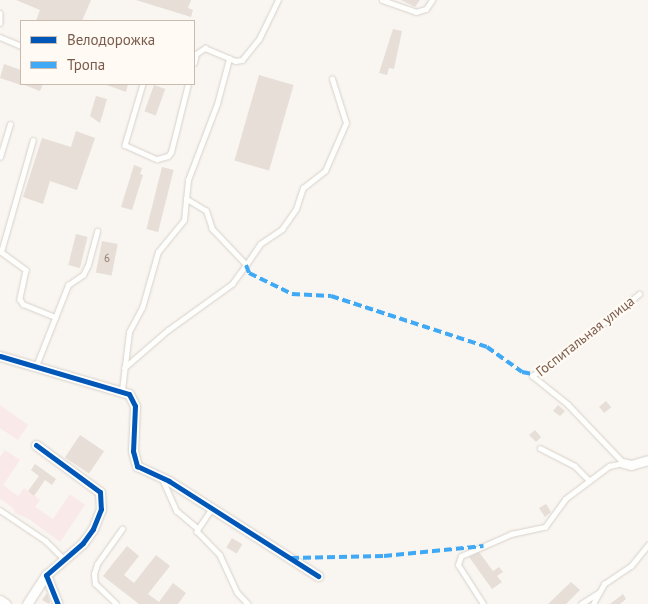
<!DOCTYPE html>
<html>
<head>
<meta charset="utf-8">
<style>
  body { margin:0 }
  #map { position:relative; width:648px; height:604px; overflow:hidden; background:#f9f5f0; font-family:"PT Sans",sans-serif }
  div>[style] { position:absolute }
  .medical>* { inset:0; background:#fae9e9 }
  .building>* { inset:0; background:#e6ded7; transform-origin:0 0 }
  .roads { filter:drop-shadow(0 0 1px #d7d1cb) drop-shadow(0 0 1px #d7d1cb) }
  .service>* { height:4.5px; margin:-2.25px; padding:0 2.25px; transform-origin:2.25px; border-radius:2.25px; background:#fefefd }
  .minor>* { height:9px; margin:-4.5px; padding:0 4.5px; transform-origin:4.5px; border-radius:4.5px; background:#fefefd }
  .quiet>* { height:4px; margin-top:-2px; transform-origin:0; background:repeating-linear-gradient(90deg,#3fa9f5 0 8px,transparent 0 12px) }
  .cycleway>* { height:5px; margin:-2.5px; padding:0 2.5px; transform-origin:2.5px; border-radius:2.5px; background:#0057b8 }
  span { translate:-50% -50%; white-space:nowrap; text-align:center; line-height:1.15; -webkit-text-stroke:4.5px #fffaf3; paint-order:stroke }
  .number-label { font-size:11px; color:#977e72 }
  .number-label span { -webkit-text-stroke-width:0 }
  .street-label { font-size:14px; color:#7a5c4d }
  .legend { position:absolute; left:20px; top:20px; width:175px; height:65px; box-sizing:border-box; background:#fffaf3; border:1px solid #cabbb1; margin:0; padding:6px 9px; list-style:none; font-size:15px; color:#7a5c4d }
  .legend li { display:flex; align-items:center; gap:10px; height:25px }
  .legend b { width:25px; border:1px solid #cabbb1 }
</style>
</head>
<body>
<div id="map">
  <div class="medical">
    <i style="clip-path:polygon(0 405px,28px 425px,18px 440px,0 428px)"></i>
    <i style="clip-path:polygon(5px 450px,20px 460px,3px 485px,18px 496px,24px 488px,40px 500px,35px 507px,53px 519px,70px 494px,85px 505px,60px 542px,29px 519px,15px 513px,13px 508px,0 499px,0 457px)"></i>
  </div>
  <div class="building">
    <i style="clip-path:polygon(16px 0,91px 0,82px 21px,36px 21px,40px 10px)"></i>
    <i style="clip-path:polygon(136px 0,191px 0,188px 8px,193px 10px,191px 17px)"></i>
    <i style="clip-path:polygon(401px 0,420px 0,415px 7px)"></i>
    <i style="clip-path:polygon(393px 29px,402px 31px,394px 69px,389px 68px,387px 75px,379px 73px)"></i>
    <i style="clip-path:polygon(4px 64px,21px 70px,21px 85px,0 78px)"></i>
    <i style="left:259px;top:75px;width:36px;height:89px;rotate:16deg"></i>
    <i style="clip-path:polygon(22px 84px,43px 84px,40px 91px)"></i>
    <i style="clip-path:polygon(104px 84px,128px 84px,126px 92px)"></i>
    <i style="left:154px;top:85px;width:12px;height:28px;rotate:20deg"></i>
    <i style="clip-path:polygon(96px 96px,107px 99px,100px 123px,90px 116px)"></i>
    <i style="clip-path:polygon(76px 131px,95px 138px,77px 190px,50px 181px,43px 204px,23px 197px,42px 138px,71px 147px)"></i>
    <i style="clip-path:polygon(134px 165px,142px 168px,140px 174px,143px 175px,132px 210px,121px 207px)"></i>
    <i style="left:162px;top:167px;width:12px;height:64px;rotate:14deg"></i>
    <i style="left:76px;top:234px;width:12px;height:32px;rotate:14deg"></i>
    <i style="left:102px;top:241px;width:16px;height:32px;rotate:11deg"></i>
    <i style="left:606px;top:401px;width:8px;height:9px;rotate:50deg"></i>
    <i style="clip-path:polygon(558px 405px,565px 411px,560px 416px,553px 411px)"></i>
    <i style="clip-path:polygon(535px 430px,541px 437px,536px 442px,529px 435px)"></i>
    <i style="left:80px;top:435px;width:29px;height:27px;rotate:34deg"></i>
    <i style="clip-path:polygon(35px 464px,56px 479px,52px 485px,45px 480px,34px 496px,28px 491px,39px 476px,31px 470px)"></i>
    <i style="clip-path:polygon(546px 504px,551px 512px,545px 517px,539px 508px)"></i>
    <i style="left:232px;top:538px;width:12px;height:11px;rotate:31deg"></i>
    <i style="clip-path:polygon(127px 546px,139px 556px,124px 575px,134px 583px,156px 555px,170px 566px,148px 594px,159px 602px,173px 583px,186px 593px,178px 604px,139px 604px,103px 576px)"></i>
    <i style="clip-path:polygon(479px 552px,493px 571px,499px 567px,503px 572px,497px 576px,502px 582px,492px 589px,469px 557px)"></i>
    <i style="clip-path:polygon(571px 582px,580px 590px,566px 604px,548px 604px)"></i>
    <i style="clip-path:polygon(47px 593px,50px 602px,49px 604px,42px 600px)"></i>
    <i style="clip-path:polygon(623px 594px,626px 599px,620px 604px,610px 604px)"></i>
  </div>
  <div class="roads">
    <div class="service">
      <i style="left:382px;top:0;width:36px;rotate:19deg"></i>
      <i style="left:416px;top:12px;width:10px;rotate:-17deg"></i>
      <i style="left:426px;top:9px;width:11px;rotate:-56deg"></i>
      <i style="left:0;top:13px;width:10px;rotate:90deg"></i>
      <i style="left:0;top:37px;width:23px;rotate:23deg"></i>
      <i style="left:194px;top:63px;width:9px;rotate:-77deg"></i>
      <i style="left:196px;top:54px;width:11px;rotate:-34deg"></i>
      <i style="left:205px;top:48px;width:33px;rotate:23deg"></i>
      <i style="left:235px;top:61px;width:7px;rotate:-8deg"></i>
      <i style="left:242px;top:60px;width:27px;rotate:-51deg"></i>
      <i style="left:259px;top:39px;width:43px;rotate:-64deg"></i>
      <i style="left:143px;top:84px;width:64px;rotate:106.4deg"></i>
      <i style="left:125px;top:145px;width:35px;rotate:24deg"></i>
      <i style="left:157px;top:159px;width:11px;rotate:-15deg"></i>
      <i style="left:168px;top:156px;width:5px;rotate:-53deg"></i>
      <i style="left:171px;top:152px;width:70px;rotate:-76deg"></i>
      <i style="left:0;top:157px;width:34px;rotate:-73deg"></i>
      <i style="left:0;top:251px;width:32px;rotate:36deg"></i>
      <i style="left:26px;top:270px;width:30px;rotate:102deg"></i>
      <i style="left:20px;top:299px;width:6px;rotate:59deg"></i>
      <i style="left:23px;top:304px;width:35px;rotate:22deg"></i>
      <i style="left:1px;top:252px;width:116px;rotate:-74.1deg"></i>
      <i style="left:246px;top:265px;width:25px;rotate:-56deg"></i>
      <i style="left:260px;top:244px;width:27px;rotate:-34deg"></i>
      <i style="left:282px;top:229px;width:24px;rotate:-55deg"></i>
      <i style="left:296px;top:209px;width:22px;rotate:-72deg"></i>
      <i style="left:303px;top:188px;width:28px;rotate:-38deg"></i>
      <i style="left:325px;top:171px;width:52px;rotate:-66.4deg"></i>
      <i style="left:346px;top:123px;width:46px;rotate:-107.7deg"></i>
      <i style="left:36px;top:366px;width:87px;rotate:-68.4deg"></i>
      <i style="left:68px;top:285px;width:18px;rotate:-34deg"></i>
      <i style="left:83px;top:275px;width:11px;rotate:-63deg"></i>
      <i style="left:88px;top:265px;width:35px;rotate:-75deg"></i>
      <i style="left:124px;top:368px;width:58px;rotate:-40.8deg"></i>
      <i style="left:168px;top:330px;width:79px;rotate:-35.7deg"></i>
      <i style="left:232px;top:284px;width:24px;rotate:-54deg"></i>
      <i style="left:246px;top:265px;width:50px;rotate:-133.4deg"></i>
      <i style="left:212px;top:229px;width:19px;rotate:-108deg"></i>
      <i style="left:206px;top:211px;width:23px;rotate:-149deg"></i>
      <i style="left:122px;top:390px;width:58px;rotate:-83.1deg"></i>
      <i style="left:129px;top:332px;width:27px;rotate:-62deg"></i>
      <i style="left:142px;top:308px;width:58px;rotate:-74.1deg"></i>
      <i style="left:158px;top:252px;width:41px;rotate:-50.9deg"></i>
      <i style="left:184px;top:220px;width:40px;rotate:-84.3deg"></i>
      <i style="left:188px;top:180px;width:81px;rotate:-69.1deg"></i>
      <i style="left:217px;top:104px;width:47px;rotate:-75.1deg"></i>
      <i style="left:540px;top:448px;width:39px;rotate:27deg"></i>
      <i style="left:575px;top:466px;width:20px;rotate:45deg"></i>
      <i style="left:623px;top:463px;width:80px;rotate:-133.5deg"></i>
      <i style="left:568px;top:405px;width:46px;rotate:-141.1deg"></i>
      <i style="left:532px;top:376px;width:61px;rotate:-35deg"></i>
      <i style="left:582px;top:341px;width:74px;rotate:-39.5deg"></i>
      <i style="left:162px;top:478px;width:36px;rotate:66deg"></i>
      <i style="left:177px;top:511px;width:26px;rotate:40deg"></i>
      <i style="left:212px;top:509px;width:27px;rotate:124deg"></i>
      <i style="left:197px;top:531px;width:33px;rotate:46deg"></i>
      <i style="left:220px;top:555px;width:41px;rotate:65.3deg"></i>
      <i style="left:237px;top:592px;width:16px;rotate:47deg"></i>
      <i style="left:0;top:510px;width:55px;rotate:34deg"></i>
      <i style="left:46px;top:541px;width:24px;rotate:45deg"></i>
      <i style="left:116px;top:604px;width:29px;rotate:-136deg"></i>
      <i style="left:95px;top:584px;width:10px;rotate:-96deg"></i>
      <i style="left:94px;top:574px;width:10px;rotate:-73deg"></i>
      <i style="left:97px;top:564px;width:43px;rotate:-54.5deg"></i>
      <i style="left:483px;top:604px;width:46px;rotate:-122.7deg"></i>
      <i style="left:458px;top:565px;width:9px;rotate:-72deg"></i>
      <i style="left:461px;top:556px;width:55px;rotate:-23.7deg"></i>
      <i style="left:511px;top:534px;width:35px;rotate:-12deg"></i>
      <i style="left:545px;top:527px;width:34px;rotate:-54deg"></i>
      <i style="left:565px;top:499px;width:55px;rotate:-36.9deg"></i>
      <i style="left:609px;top:466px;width:14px;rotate:-12deg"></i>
      <i style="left:581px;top:604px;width:20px;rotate:-33deg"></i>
      <i style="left:593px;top:604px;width:23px;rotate:-61deg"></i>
      <i style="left:604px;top:584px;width:32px;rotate:-34deg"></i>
      <i style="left:631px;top:566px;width:27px;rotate:-51deg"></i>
    </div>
    <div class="minor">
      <i style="left:0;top:356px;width:134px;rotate:16.4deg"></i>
      <i style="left:129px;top:394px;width:13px;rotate:63deg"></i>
      <i style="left:135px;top:406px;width:45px;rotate:92.5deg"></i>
      <i style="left:133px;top:451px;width:16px;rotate:75deg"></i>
      <i style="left:137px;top:466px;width:35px;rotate:25deg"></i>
      <i style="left:169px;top:481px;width:177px;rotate:32.5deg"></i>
      <i style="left:36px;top:445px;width:79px;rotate:36.3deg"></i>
      <i style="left:100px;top:492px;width:17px;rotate:87deg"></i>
      <i style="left:101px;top:509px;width:22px;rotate:112deg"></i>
      <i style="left:93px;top:529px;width:17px;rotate:126deg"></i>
      <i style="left:83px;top:543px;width:49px;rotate:139.1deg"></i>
      <i style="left:46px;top:575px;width:31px;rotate:68deg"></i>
      <i style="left:623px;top:463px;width:8px;rotate:14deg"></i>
      <i style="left:631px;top:465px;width:18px;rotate:-16deg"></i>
      <i style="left:0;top:600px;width:7px;rotate:34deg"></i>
      <i style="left:27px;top:604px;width:35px;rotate:-57deg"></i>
    </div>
  </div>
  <div class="quiet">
    <i style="left:246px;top:265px;width:9px;rotate:69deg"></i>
    <i style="left:249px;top:273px;width:48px;rotate:26deg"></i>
    <i style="left:292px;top:294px;width:39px;rotate:3deg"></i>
    <i style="left:331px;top:296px;width:164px;rotate:18.1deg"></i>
    <i style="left:487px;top:347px;width:43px;rotate:35.5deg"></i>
    <i style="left:522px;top:372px;width:11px;rotate:10deg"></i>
    <i style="left:291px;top:558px;width:93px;rotate:-1.2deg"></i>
    <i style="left:384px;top:556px;width:100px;rotate:-5.8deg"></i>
  </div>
  <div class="cycleway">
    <i style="left:0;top:356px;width:134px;rotate:16.4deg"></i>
    <i style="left:129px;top:394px;width:13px;rotate:63deg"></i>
    <i style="left:135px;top:406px;width:45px;rotate:92.5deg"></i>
    <i style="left:133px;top:451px;width:16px;rotate:75deg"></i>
    <i style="left:137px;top:466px;width:35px;rotate:25deg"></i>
    <i style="left:169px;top:481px;width:177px;rotate:32.5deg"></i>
    <i style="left:36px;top:445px;width:79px;rotate:36.3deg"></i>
    <i style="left:100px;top:492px;width:17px;rotate:87deg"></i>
    <i style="left:101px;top:509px;width:22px;rotate:112deg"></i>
    <i style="left:93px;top:529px;width:17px;rotate:126deg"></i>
    <i style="left:83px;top:543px;width:49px;rotate:139.1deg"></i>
    <i style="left:46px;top:575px;width:31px;rotate:68deg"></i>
  </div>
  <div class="number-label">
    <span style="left:107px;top:258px">6</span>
  </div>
  <div class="street-label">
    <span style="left:585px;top:336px;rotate:-38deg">Госпитальная улица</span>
  </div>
  <ul class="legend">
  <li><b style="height:6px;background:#0057b8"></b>Велодорожка</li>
  <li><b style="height:6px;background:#3fa9f5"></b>Тропа</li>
  </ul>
</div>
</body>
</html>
